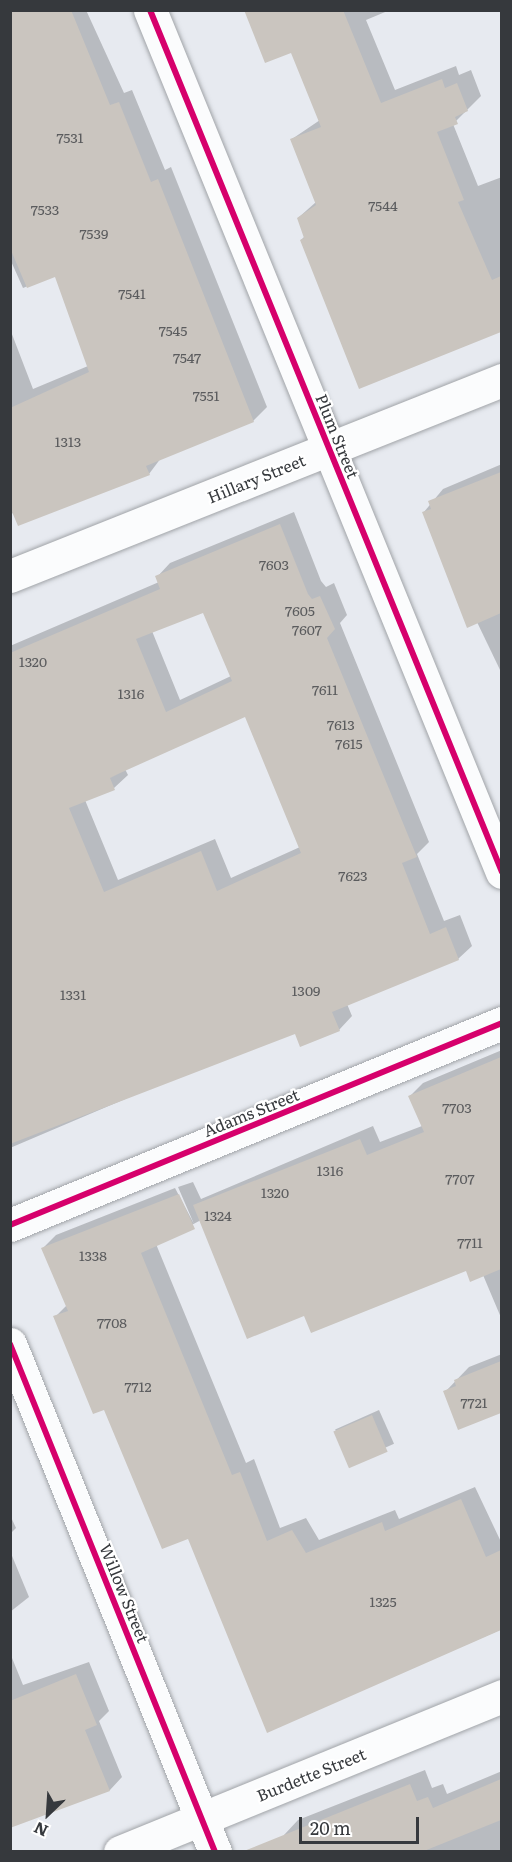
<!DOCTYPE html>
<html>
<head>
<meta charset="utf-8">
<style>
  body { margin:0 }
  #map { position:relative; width:512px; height:1862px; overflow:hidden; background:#e7eaf0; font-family:Literata,serif }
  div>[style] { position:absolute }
  .shadow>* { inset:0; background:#0003; transform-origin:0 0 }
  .building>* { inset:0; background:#cac5bf; transform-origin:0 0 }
  .roads { filter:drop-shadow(0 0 2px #a1a4a8) drop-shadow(0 0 2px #a1a4a8) }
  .street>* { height:33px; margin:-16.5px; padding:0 16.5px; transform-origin:16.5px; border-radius:16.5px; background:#fbfcfd }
  .cycleway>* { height:6px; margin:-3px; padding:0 3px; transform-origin:3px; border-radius:3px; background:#d6006c }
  span { translate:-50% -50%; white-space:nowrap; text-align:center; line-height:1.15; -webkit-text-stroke:4.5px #fff; paint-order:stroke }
  .number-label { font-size:14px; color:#5b5c5e }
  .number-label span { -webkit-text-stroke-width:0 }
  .street-label { font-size:16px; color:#36393d }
  .frame { position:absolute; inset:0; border:12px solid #36393d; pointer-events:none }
  .north { position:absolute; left:18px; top:1784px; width:60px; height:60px; -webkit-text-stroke:4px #fff; paint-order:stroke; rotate:205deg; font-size:16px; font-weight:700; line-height:24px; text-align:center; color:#36393d }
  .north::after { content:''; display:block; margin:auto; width:21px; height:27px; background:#36393d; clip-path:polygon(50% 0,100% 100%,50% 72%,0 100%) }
  .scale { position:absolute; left:299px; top:1817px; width:120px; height:27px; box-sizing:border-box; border:3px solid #36393d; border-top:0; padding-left:8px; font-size:18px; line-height:21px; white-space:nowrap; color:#36393d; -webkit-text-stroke:4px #fff; paint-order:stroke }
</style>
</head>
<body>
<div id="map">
  <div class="shadow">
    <i style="clip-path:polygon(10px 10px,86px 10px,124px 93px,132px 90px,165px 170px,171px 167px,267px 407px,253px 421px,161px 458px,149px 474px,10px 514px,10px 329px,33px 389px,88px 366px,55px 275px,23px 288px,10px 259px)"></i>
    <i style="clip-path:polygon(247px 10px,390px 10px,366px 20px,395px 90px,456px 66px,459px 75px,471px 70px,481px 96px,453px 124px,478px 186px,502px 177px,502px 330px,360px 387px,301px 240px,305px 236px,298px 218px,316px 202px,292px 139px,320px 120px,292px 51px)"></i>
    <i style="clip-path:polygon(502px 464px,502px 674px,424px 512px,443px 489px)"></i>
    <i style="clip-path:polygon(evenodd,294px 512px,321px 581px,326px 587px,334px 583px,347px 615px,340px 623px,429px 842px,417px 854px,444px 921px,460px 915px,472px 946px,458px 959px,347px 1004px,352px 1016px,339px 1030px,295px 1032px,219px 1059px,10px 1148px,10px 646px,159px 582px,157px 577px,170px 563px,294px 512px,204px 611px,231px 676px,180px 700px,152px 631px,204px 611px,294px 512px,246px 715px,300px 847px,231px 878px,215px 839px,118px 880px,85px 800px,114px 788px,128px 775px,125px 769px,246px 715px)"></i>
    <i style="clip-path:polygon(502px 1050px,502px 1320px,483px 1275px,466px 1269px,305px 1314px,201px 1220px,156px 1244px,246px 1463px,254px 1459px,280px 1528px,306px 1518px,319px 1540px,395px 1510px,399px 1519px,475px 1487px,502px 1544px,502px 1629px,268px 1731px,189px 1537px,104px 1408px,55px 1317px,67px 1305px,43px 1248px,56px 1235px,175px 1188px,194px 1224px,178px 1187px,193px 1182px,201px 1199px,373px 1126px,380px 1142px,422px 1126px,410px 1096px,423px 1083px)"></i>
    <i style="clip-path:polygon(502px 1354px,502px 1411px,459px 1428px,445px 1392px,469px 1367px)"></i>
    <i style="left:379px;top:1410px;width:37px;height:48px;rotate:66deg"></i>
    <i style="clip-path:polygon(10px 1515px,16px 1528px,10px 1534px)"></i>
    <i style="clip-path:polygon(10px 1551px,29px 1597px,10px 1612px)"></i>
    <i style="clip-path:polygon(10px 1653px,23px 1685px,89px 1662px,109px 1711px,99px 1721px,122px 1777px,110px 1790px,14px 1825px)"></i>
    <i style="clip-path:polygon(425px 1770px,432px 1788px,443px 1784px,447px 1794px,502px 1771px,502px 1852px,290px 1852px,284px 1835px,298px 1820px)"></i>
  </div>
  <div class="building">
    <i style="clip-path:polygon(10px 10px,71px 10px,110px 105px,119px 102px,151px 182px,158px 179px,254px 422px,146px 466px,150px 475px,18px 526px,10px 507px,10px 408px,89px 372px,55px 277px,27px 288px,10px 248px)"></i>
    <i style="clip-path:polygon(244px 10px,343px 10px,381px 103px,442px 79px,445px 88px,457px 83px,468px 111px,455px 117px,458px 124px,437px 132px,464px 200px,458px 202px,492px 280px,501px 276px,501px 332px,359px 389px,300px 240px,304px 238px,297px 218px,316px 205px,290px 139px,321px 127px,291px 53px,265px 63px)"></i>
    <i style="clip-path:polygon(501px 472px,501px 613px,467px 628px,422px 512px,431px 509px,428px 501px)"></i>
    <i style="clip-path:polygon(evenodd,280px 524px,308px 594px,312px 599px,320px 596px,335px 629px,327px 638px,417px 857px,402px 863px,430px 934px,446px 927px,459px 960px,332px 1012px,340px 1031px,300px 1047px,295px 1034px,10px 1144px,10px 653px,160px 589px,155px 576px,280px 524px,203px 613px,232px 681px,166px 712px,136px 639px,203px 613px,280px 524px,245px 717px,301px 853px,217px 891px,201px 851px,104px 892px,69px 808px,115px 790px,110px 778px,118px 774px,245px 717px)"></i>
    <i style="clip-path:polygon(501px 1057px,501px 1269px,470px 1282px,466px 1271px,311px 1333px,304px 1316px,247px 1339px,193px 1205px,360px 1139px,367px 1155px,424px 1132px,408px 1096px)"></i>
    <i style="clip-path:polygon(179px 1194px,195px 1229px,141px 1253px,232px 1475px,240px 1472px,267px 1541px,292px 1530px,306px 1553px,382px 1522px,385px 1531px,461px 1499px,486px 1557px,501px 1550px,501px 1630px,267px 1733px,188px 1539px,162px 1549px,104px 1410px,93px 1414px,53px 1316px,68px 1311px,41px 1248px)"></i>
    <i style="clip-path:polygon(501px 1361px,501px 1413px,458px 1430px,443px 1391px,456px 1386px,454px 1380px)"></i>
    <i style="left:372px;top:1415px;width:40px;height:42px;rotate:67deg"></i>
    <i style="clip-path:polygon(76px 1674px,97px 1725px,85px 1730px,110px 1791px,10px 1828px,10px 1701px)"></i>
    <i style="clip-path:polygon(501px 1779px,501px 1820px,424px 1851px,244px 1851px,410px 1784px,417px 1801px,428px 1797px,433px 1808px)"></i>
  </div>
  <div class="roads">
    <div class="street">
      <i style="left:150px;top:10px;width:931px;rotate:67.79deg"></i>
      <i style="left:10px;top:576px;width:530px;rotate:-21.72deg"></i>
      <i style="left:10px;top:1225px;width:532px;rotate:-22.32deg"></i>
      <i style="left:10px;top:1344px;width:548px;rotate:68.02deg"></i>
      <i style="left:120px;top:1852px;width:413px;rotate:-22.2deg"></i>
    </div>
  </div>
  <div class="cycleway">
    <i style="left:150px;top:10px;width:931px;rotate:67.79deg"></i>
    <i style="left:10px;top:1225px;width:532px;rotate:-22.32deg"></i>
    <i style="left:10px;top:1344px;width:548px;rotate:68.02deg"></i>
  </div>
  <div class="number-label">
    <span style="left:70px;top:137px">7531</span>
    <span style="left:383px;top:205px">7544</span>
    <span style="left:45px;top:209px">7533</span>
    <span style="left:94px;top:233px">7539</span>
    <span style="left:132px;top:293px">7541</span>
    <span style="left:173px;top:330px">7545</span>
    <span style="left:187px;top:357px">7547</span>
    <span style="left:206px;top:395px">7551</span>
    <span style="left:68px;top:441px">1313</span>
    <span style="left:274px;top:564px">7603</span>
    <span style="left:300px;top:610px">7605</span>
    <span style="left:307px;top:629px">7607</span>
    <span style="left:33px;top:661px">1320</span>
    <span style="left:325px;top:689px">7611</span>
    <span style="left:131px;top:693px">1316</span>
    <span style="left:341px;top:724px">7613</span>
    <span style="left:349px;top:743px">7615</span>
    <span style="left:353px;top:875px">7623</span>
    <span style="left:306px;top:990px">1309</span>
    <span style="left:73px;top:994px">1331</span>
    <span style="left:457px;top:1107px">7703</span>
    <span style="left:330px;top:1170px">1316</span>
    <span style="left:460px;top:1178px">7707</span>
    <span style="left:275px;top:1192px">1320</span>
    <span style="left:218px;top:1215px">1324</span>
    <span style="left:470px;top:1242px">7711</span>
    <span style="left:93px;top:1255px">1338</span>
    <span style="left:112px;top:1322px">7708</span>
    <span style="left:138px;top:1386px">7712</span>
    <span style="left:474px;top:1402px">7721</span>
    <span style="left:383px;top:1601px">1325</span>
  </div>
  <div class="street-label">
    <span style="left:338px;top:436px;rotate:68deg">Plum Street</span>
    <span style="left:256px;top:478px;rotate:-22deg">Hillary Street</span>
    <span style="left:251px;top:1112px;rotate:-22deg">Adams Street</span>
    <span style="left:125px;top:1593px;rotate:68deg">Willow Street</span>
    <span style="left:311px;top:1774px;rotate:-22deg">Burdette Street</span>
  </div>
  <div class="frame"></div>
  <div class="north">N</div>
  <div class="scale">20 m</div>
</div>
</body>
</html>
